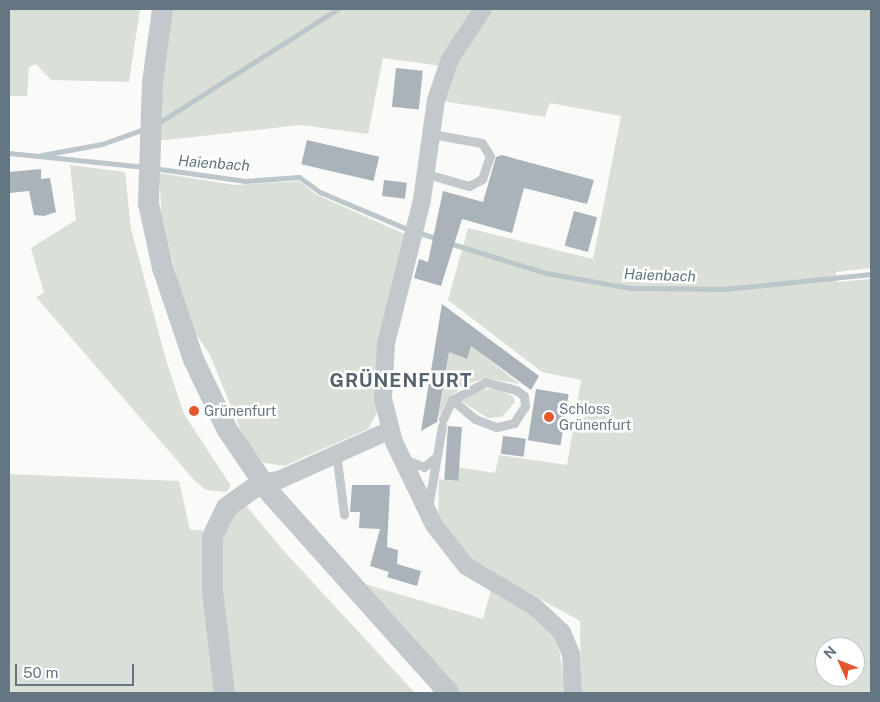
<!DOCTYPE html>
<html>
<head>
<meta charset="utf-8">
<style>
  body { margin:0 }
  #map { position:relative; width:880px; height:702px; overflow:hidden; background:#fafaf8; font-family:"Public Sans",sans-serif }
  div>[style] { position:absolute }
  .green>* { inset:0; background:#dadfd7 }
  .stream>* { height:5px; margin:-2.5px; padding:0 2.5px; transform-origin:2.5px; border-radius:2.5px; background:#bbc7cb }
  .building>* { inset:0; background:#aab3b9; transform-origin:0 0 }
  .service>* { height:9px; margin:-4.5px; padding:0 4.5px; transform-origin:4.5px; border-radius:4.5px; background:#c3c8cc }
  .minor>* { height:18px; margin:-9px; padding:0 9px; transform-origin:9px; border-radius:9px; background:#c3c8cc }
  .tertiary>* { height:21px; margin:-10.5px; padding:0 10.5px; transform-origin:10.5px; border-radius:10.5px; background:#c3c8cc }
  .dots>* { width:14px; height:14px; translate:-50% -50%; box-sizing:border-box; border:2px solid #fff; border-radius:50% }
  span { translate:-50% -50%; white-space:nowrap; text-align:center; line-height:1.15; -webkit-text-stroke:5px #fff; paint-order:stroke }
  .poi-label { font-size:14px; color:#657683 }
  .left { translate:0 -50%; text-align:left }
  .water-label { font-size:15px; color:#60757c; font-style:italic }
  .district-label { font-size:19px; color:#57646e; font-weight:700; letter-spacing:1px }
  .frame { position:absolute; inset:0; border:10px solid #657683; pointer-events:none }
  .north { position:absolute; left:815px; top:637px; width:50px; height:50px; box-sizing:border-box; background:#fff; border:1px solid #c1c8cd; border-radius:50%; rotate:314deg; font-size:14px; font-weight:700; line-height:20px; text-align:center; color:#657683 }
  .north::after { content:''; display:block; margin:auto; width:18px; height:22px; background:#e4572e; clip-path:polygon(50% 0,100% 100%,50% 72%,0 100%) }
  .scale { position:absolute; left:15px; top:664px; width:119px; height:22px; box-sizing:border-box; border:2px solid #657683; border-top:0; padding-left:6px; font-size:15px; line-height:18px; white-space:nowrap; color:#657683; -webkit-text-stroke:4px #fff; paint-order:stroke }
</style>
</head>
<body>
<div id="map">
  <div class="green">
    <i style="clip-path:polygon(9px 9px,140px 9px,129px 82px,51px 80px,36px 64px,29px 67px,27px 96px,9px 96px)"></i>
    <i style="clip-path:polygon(171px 9px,474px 9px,441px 66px,383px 58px,368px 134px,300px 125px,166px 140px,160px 140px,161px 95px)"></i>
    <i style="clip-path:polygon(evenodd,492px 9px,871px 9px,871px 268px,836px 272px,837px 282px,871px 279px,871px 693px,581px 693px,580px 621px,473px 562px,438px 520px,439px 479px,454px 481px,456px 467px,495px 473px,499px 455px,567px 465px,581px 380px,542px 372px,448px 300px,468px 228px,593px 259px,621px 116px,550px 103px,545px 117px,441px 101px,453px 64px,492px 9px,825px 647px,855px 647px,855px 677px,825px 677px,825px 647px)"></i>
    <i style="clip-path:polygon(70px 165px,125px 172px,131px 229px,166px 360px,184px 414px,231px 486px,226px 492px,206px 490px,194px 480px,36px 297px,44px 293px,31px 248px,76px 220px)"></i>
    <i style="clip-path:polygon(159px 173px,235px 185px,299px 181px,317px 195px,407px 235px,378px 411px,368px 429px,284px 466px,260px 462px,249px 450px,210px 355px,188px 322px,162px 220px)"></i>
    <i style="clip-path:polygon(471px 346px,520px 384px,486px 378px,464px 385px,448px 399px,438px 418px,449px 352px,467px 359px)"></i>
    <i style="clip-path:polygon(494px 388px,513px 396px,515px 402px,502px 417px,488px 418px,461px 401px,468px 392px)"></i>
    <i style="clip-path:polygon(9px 474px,179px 481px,190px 530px,202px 530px,218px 693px,9px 693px)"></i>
    <i style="clip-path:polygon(244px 503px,282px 549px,415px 693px,232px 693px,218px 552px,225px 524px)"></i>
    <i style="clip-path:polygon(358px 582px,483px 619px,491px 589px,534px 615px,557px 637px,566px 693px,459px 693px)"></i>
  </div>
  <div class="stream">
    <i style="left:155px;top:125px;width:217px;rotate:-32.4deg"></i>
    <i style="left:9px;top:153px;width:137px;rotate:5.9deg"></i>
    <i style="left:42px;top:155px;width:61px;rotate:-10.4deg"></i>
    <i style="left:102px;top:144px;width:45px;rotate:-19.7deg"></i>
    <i style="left:153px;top:168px;width:93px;rotate:8deg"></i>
    <i style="left:245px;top:181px;width:54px;rotate:-4.2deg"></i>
    <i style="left:299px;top:177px;width:26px;rotate:36deg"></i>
    <i style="left:320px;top:192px;width:95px;rotate:23deg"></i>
    <i style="left:423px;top:234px;width:16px;rotate:18deg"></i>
    <i style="left:449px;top:243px;width:102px;rotate:17.2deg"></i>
    <i style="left:546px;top:273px;width:85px;rotate:10.1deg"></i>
    <i style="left:630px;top:288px;width:94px;rotate:0.6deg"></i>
    <i style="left:724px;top:289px;width:148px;rotate:-5.8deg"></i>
  </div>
  <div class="building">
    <i style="left:396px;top:68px;width:27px;height:39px;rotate:6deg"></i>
    <i style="left:307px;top:140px;width:74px;height:25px;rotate:13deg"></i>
    <i style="clip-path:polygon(502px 155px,594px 180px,587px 204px,524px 188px,512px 233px,462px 219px,441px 286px,414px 278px,419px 259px,428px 262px,443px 191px,483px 202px,496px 157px)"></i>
    <i style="clip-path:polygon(41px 169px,41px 179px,50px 178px,56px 212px,44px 216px,34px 215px,29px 191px,9px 193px,9px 172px)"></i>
    <i style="left:384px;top:180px;width:23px;height:16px;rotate:7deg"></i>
    <i style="left:574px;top:211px;width:24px;height:36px;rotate:15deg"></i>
    <i style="clip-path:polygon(442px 304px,539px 376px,531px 390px,471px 346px,467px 359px,449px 352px,437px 422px,421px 431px)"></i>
    <i style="left:536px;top:389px;width:33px;height:52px;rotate:9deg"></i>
    <i style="left:448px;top:426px;width:14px;height:54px;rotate:4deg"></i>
    <i style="left:503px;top:436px;width:23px;height:18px;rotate:7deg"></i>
    <i style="clip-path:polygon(352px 485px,390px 485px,387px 547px,398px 550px,397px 564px,421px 571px,417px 586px,387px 577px,389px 572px,370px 566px,380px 529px,359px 528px,360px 512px,350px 512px)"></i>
  </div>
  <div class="service">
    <i style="left:427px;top:174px;width:44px;rotate:15.9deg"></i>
    <i style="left:469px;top:186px;width:15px;rotate:-28deg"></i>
    <i style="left:482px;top:179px;width:24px;rotate:-71deg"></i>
    <i style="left:490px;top:156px;width:15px;rotate:-122deg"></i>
    <i style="left:482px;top:143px;width:51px;rotate:-169.8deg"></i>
    <i style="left:443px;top:419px;width:21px;rotate:-65deg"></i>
    <i style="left:452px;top:400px;width:38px;rotate:-28deg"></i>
    <i style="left:486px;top:382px;width:31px;rotate:15deg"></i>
    <i style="left:516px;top:390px;width:10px;rotate:37deg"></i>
    <i style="left:524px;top:396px;width:10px;rotate:84deg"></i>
    <i style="left:525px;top:406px;width:20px;rotate:123deg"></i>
    <i style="left:514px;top:423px;width:18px;rotate:167deg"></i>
    <i style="left:496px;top:427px;width:22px;rotate:-159deg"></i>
    <i style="left:475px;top:419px;width:30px;rotate:-140deg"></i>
    <i style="left:336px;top:453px;width:62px;rotate:82.5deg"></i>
    <i style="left:406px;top:460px;width:19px;rotate:21deg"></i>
    <i style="left:424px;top:467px;width:17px;rotate:-40deg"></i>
    <i style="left:428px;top:508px;width:83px;rotate:-80.3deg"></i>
  </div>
  <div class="minor">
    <i style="left:483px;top:9px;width:60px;rotate:123.4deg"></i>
    <i style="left:450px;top:59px;width:43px;rotate:108.9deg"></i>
    <i style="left:436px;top:100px;width:101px;rotate:98deg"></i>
    <i style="left:422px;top:200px;width:147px;rotate:104.1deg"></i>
    <i style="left:386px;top:343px;width:56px;rotate:93.1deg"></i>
    <i style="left:383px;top:399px;width:44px;rotate:75.7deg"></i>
    <i style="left:394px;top:442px;width:92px;rotate:64.3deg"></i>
    <i style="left:434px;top:525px;width:52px;rotate:52deg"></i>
    <i style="left:466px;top:566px;width:80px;rotate:30.7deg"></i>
    <i style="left:535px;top:607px;width:37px;rotate:43deg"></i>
    <i style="left:562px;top:632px;width:24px;rotate:68deg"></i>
    <i style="left:571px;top:654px;width:39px;rotate:87deg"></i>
    <i style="left:261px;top:482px;width:18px;rotate:-6deg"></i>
    <i style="left:279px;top:480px;width:122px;rotate:-24.2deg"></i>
  </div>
  <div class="tertiary">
    <i style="left:162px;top:9px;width:74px;rotate:97.8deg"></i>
    <i style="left:152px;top:82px;width:121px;rotate:91.9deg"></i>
    <i style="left:148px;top:203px;width:66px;rotate:77.7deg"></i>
    <i style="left:162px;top:267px;width:97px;rotate:71.4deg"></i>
    <i style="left:193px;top:359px;width:76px;rotate:64.4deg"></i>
    <i style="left:226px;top:428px;width:78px;rotate:55.9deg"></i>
    <i style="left:270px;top:493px;width:268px;rotate:48.2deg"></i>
    <i style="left:224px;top:693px;width:103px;rotate:-96.7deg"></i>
    <i style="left:212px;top:591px;width:55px;rotate:-90deg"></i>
    <i style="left:212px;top:536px;width:32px;rotate:-64deg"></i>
    <i style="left:226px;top:507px;width:43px;rotate:-35.5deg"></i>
  </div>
  <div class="dots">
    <i style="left:194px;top:411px;background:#e4572e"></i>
    <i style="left:549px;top:417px;background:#e4572e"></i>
  </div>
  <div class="poi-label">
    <span class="left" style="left:559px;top:417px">Schloss<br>Grünenfurt</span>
    <span class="left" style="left:204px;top:411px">Grünenfurt</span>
  </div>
  <div class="water-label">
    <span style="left:214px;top:163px;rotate:4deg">Haienbach</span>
    <span style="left:660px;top:275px;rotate:2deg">Haienbach</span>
  </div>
  <div class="district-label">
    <span style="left:401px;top:381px">GRÜNENFURT</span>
  </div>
  <div class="frame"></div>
  <div class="north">N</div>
  <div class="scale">50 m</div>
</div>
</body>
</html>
